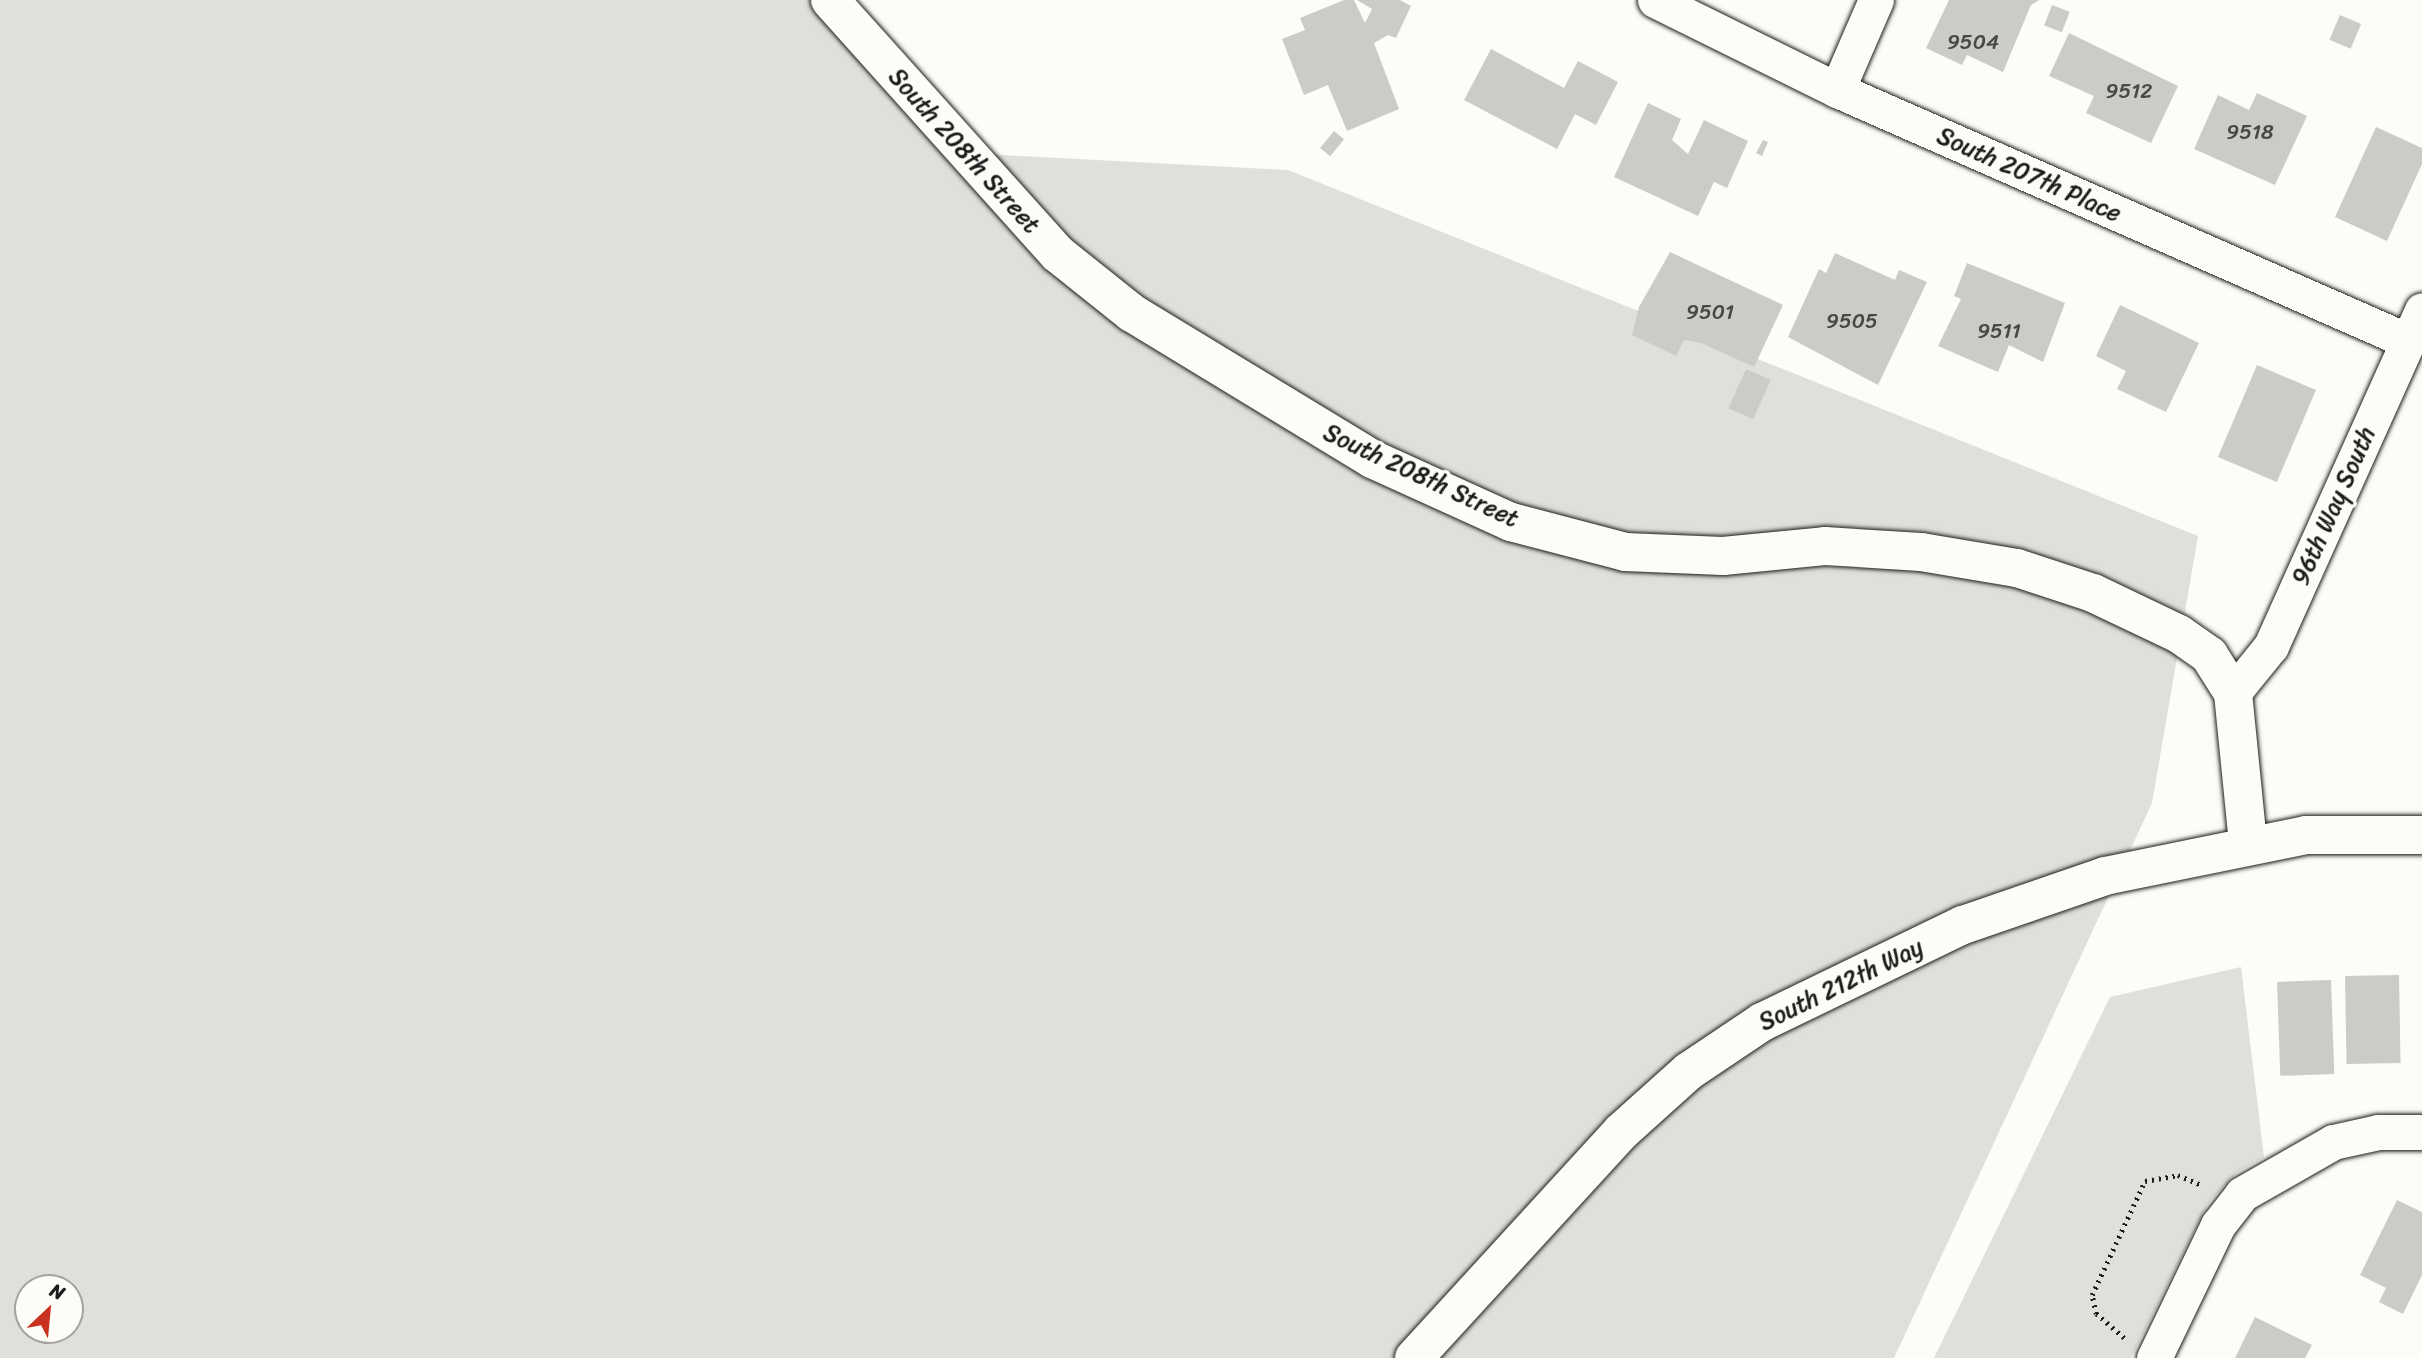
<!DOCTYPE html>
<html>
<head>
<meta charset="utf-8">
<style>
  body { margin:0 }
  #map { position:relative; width:2422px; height:1358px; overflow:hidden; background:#fdfcf7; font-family:Sriracha,sans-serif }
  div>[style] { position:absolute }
  .green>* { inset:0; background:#e0dfdb }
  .building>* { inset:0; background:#cccbc8; transform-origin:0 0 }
  .path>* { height:4.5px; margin-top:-2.25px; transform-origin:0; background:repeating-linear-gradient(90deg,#1c1c1c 0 2px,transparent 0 7px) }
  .roads { filter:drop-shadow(0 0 2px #1c1c1c) drop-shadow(0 0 2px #1c1c1c) }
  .street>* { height:35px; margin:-17.5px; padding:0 17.5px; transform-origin:17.5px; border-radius:17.5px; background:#fdfcf7 }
  .secondary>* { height:38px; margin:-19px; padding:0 19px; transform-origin:19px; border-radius:19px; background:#fdfcf7 }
  .primary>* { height:38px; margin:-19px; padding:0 19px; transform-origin:19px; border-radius:19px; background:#fdfcf7 }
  span { translate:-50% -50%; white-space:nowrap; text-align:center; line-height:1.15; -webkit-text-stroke:7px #fdfcf7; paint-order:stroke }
  .number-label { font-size:21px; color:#484847 }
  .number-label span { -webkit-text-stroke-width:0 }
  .street-label { font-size:24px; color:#1c1c1c }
  .north { position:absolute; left:14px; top:1274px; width:70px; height:70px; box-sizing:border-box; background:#fdfcf7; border:2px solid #a3a29f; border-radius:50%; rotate:26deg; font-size:19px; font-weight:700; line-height:28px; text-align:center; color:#1c1c1c }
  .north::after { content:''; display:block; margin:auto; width:24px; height:32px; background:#c8321e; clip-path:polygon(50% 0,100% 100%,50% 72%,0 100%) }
</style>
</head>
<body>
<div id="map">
  <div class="green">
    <i style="clip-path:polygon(evenodd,0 0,810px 0,963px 153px,1288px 170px,2198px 536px,2152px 803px,1894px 1358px,0 1358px,0 0,28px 1288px,70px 1288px,70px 1330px,28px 1330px,28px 1288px)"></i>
    <i style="clip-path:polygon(2241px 967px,2264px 1157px,2236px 1173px,2208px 1203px,2131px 1358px,1934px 1358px,2110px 997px)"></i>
  </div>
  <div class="building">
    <i style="clip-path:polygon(1344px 0,1354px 0,1365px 23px,1372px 9px,1357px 0,1400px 0,1411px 6px,1396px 38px,1388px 35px,1374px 43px,1399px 109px,1347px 131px,1328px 85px,1304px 95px,1282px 39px,1305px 30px,1300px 18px)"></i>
    <i style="clip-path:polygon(1949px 0,2039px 0,2031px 5px,2003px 72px,1967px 55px,1962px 65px,1926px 48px)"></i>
    <i style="left:2052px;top:5px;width:19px;height:22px;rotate:21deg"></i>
    <i style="left:2340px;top:15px;width:23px;height:27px;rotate:23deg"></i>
    <i style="clip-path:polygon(2069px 33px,2178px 86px,2151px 143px,2086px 113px,2094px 96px,2049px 76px)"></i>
    <i style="clip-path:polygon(1491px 49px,1564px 88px,1578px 61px,1618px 82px,1596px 125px,1575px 114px,1557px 149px,1464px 100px)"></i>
    <i style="clip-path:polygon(2257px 93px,2307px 116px,2275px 185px,2194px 149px,2218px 95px,2249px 110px)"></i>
    <i style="clip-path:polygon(1648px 103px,1681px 119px,1672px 140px,1688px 154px,1704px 120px,1748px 141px,1727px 188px,1714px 182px,1698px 216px,1614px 177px)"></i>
    <i style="clip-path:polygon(2376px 127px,2422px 148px,2422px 164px,2387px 241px,2335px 217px)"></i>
    <i style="left:1334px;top:131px;width:13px;height:22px;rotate:39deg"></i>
    <i style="clip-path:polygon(1763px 140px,1768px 142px,1762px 156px,1756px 153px)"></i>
    <i style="clip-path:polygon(1670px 252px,1783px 305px,1754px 367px,1701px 343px,1684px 340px,1676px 356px,1632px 335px,1639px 307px)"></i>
    <i style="clip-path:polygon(1835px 253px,1895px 280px,1899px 270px,1927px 282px,1878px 385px,1788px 337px,1819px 269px,1826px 273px)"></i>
    <i style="clip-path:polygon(1967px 263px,2065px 303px,2043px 362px,2009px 345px,1998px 372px,1938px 346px,1961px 299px,1954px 296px)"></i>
    <i style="clip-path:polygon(2120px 305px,2199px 343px,2166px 412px,2117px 389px,2126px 371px,2096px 356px)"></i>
    <i style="left:2257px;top:365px;width:64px;height:100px;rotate:23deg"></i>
    <i style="left:1746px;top:369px;width:27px;height:43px;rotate:24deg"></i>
    <i style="left:2399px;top:975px;width:88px;height:54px;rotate:89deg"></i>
    <i style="left:2331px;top:980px;width:94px;height:54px;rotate:88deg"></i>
    <i style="clip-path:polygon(2397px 1200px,2422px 1212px,2422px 1275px,2403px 1314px,2379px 1302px,2386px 1288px,2360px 1275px)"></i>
    <i style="clip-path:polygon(2255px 1317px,2312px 1345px,2305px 1358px,2235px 1358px)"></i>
  </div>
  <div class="path">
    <i style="left:2124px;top:1338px;width:37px;rotate:-139deg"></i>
    <i style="left:2096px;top:1314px;width:19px;rotate:-102deg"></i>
    <i style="left:2092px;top:1295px;width:126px;rotate:-65.1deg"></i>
    <i style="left:2145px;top:1181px;width:34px;rotate:-10deg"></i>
    <i style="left:2178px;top:1175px;width:25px;rotate:23deg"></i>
  </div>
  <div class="roads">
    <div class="street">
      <i style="left:1655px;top:0;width:203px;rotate:26.3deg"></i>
      <i style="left:1837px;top:90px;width:624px;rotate:23.73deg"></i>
      <i style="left:1837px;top:90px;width:98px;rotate:-66.6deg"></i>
      <i style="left:2233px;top:693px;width:60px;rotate:-51deg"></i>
      <i style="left:2271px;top:646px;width:368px;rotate:-65.8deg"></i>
      <i style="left:2154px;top:1358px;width:148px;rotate:-64.3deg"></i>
      <i style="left:2218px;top:1225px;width:39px;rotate:-52deg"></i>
      <i style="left:2242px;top:1194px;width:105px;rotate:-29.7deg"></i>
      <i style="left:2333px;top:1142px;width:46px;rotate:-12.5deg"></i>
      <i style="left:2378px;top:1132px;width:44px"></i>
    </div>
    <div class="secondary">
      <i style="left:830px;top:0;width:341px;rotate:48.1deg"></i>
      <i style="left:1058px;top:254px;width:95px;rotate:38.6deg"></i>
      <i style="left:1132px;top:313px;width:281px;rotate:31.3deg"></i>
      <i style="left:1372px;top:459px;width:153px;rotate:24.4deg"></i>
      <i style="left:1511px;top:522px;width:118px;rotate:14.7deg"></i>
      <i style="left:1625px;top:552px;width:98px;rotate:2.3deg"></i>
      <i style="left:1723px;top:556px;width:102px;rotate:-5.6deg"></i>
      <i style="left:1825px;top:546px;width:96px;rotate:3.6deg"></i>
      <i style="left:1921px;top:552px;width:97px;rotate:9.5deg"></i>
      <i style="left:2017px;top:568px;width:80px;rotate:18.2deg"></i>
      <i style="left:2093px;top:593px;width:95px;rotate:25.5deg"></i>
      <i style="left:2179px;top:634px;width:37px;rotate:35deg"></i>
      <i style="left:2209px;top:655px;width:45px;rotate:57.7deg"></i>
      <i style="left:2233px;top:693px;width:152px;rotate:84.3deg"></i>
    </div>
    <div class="primary">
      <i style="left:1414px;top:1358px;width:306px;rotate:-47.5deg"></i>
      <i style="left:1621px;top:1132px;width:91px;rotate:-41.9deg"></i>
      <i style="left:1689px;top:1071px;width:88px;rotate:-33.9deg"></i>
      <i style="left:1762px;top:1022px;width:223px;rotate:-25.8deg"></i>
      <i style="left:1963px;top:925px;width:150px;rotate:-19deg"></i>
      <i style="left:2105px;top:876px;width:205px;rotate:-11.5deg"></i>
      <i style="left:2306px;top:835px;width:116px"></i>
    </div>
  </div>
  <div class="number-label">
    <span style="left:1973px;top:42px">9504</span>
    <span style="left:2129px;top:91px">9512</span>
    <span style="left:2250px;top:132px">9518</span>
    <span style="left:1710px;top:312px">9501</span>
    <span style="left:1852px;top:321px">9505</span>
    <span style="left:1999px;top:331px">9511</span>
  </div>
  <div class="street-label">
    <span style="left:964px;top:151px;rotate:48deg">South 208th Street</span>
    <span style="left:2029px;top:175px;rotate:24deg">South 207th Place</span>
    <span style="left:1421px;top:476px;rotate:25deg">South 208th Street</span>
    <span style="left:2334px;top:506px;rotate:-66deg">96th Way South</span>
    <span style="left:1841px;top:985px;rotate:-26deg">South 212th Way</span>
  </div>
  <div class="north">N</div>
</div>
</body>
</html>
